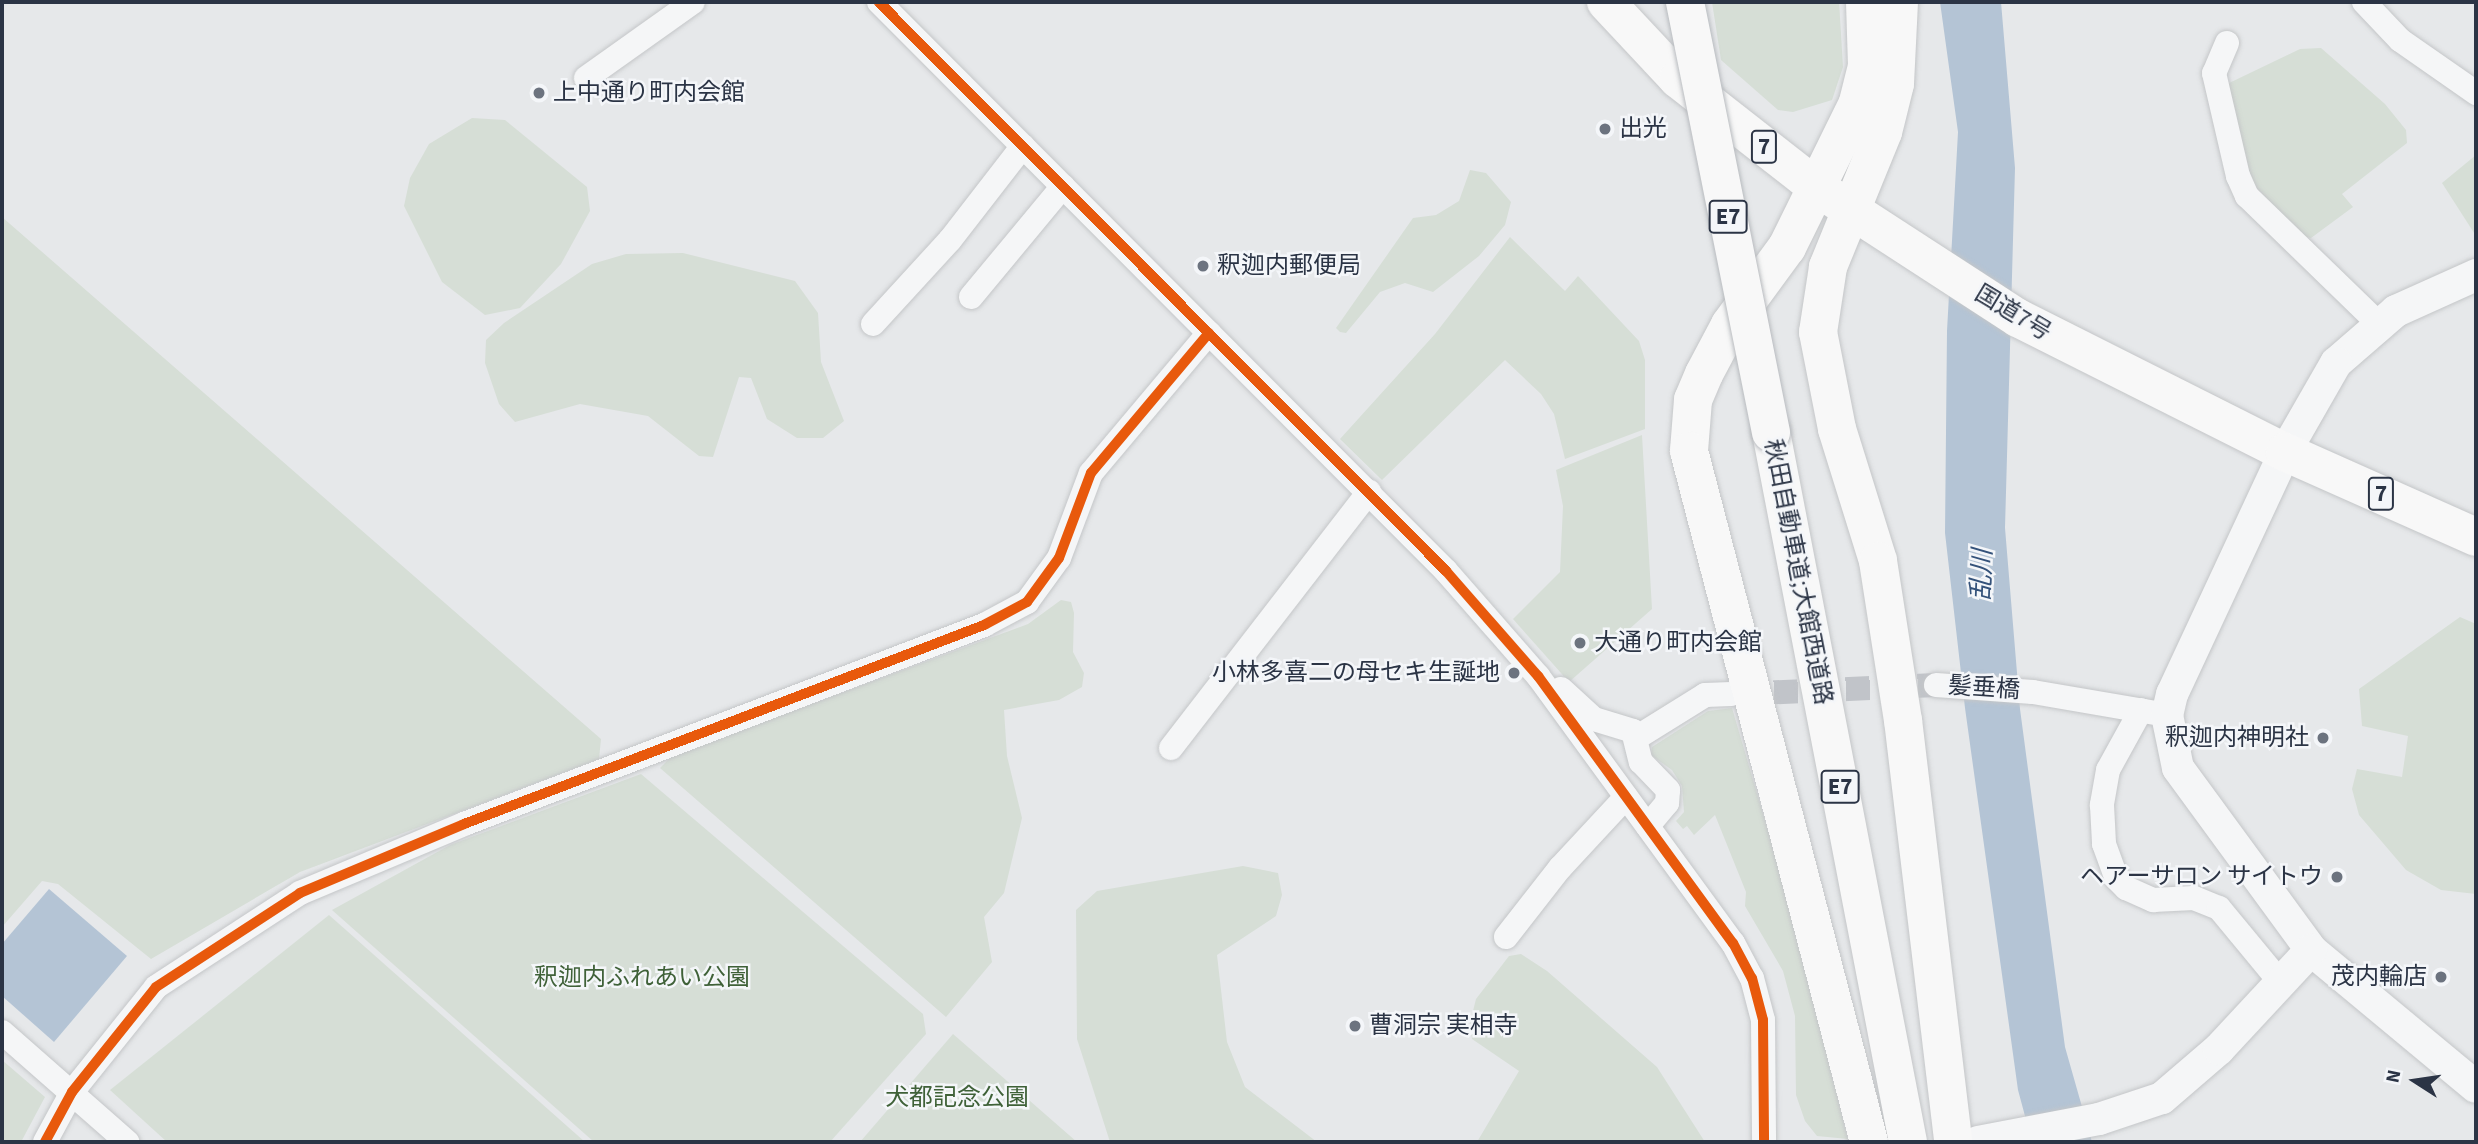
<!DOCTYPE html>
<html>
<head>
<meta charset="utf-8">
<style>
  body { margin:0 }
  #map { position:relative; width:2478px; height:1144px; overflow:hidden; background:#e6e8ea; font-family:"Source Sans 3","Noto Sans JP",sans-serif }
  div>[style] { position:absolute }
  .green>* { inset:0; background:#d6ded6 }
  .water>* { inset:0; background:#b4c4d5 }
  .minor-tunnel>* { height:24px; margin-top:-12px; transform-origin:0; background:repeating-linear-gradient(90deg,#c1c4c9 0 24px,transparent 0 36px) }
  .roads { filter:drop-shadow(0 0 2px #c4c6c8) drop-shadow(0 0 2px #c4c6c8) }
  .minor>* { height:24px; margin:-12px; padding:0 12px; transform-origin:12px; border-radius:12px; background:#f5f6f7 }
  .tertiary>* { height:32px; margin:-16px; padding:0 16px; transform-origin:16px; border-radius:16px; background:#f5f6f7 }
  .trunk>* { height:38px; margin:-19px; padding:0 19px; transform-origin:19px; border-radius:19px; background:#f8f8f8 }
  .motorway>* { height:38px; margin:-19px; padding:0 19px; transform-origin:19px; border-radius:19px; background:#f8f8f8 }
  .bridges { filter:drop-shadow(0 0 2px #b8bbbf) drop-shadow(0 0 2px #b8bbbf) }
  .motorway-bridge>* { height:38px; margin:-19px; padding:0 19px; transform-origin:19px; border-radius:19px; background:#f8f8f8 }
  .cycleway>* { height:10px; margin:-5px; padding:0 5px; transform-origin:5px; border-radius:5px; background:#e8590c }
  .dots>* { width:19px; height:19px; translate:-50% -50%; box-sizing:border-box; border:4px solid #f4f6f9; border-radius:50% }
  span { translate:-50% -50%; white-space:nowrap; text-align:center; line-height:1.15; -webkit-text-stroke:5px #f4f6f9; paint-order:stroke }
  .shield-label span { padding:2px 5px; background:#f4f6f9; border:2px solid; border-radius:5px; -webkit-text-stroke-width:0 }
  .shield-label { font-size:23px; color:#2b3445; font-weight:700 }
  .poi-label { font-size:24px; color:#2b3445 }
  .left { translate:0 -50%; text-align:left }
  .right { translate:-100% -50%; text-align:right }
  .street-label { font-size:24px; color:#2b3445 }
  .park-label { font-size:24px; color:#3f6138 }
  .water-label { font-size:26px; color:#34527a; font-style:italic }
  .frame { position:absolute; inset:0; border:4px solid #2b3445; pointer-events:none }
  .north { position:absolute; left:2380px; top:1046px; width:70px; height:70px; -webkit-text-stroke:5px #f4f6f9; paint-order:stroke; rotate:282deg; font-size:19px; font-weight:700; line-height:28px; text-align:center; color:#2b3445 }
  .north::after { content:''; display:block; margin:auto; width:24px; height:32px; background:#2b3445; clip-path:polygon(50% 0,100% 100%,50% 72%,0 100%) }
</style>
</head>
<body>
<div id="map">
  <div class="green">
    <i style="clip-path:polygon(1712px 2px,1839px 2px,1843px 67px,1832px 100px,1793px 112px,1778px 110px,1721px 60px)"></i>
    <i style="clip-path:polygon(2321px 48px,2385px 104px,2406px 130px,2407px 143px,2342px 194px,2353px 207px,2311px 238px,2302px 236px,2248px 184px,2225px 85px,2300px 49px)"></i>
    <i style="clip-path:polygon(472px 118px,505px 120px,587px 187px,590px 211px,561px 264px,520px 308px,485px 315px,442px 282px,404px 206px,410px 178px,429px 144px)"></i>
    <i style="clip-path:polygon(2476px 155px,2476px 236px,2442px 183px)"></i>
    <i style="clip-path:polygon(1470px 170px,1486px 173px,1511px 202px,1505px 225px,1479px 256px,1433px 292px,1405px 283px,1380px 292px,1346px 333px,1340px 332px,1336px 328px,1413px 218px,1436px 215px,1459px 201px)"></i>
    <i style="clip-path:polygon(2px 217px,601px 739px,599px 759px,300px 872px,151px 959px,58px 884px,42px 881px,2px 927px)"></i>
    <i style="clip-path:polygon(1510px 237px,1565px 291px,1578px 276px,1639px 341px,1645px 360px,1645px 429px,1565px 459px,1554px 414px,1541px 394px,1505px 360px,1382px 480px,1340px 439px,1435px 334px)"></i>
    <i style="clip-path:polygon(683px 253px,795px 281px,818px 313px,821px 362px,844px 421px,823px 438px,797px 438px,767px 419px,751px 378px,739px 377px,713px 457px,699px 456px,648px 416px,580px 404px,515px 422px,499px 404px,485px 363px,486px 340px,504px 323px,592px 264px,626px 254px)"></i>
    <i style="clip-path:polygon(1642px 435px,1652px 609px,1569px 682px,1513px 619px,1560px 572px,1563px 506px,1556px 470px)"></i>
    <i style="clip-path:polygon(1061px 600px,1071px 602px,1074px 613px,1073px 652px,1084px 673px,1082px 687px,1059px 700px,1004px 710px,1007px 756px,1022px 818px,1004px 893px,984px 917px,992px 962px,946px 1017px,660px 768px,673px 755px,1028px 624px)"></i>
    <i style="clip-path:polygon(2460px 617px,2476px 624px,2476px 894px,2441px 890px,2406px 870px,2359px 815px,2352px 789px,2357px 769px,2402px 777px,2408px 736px,2362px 726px,2359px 689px)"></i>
    <i style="clip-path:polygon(1732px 708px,1783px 882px,1848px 1139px,1817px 1136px,1805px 1121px,1796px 1095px,1795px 1016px,1783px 971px,1745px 906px,1746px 892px,1715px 815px,1694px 835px,1687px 826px,1683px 829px,1676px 821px,1684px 812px,1682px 786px,1672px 770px,1651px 755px,1652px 747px,1708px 711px)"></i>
    <i style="clip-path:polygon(641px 774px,923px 1014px,926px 1034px,830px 1142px,594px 1142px,332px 910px,450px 845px)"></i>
    <i style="clip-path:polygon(1243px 866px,1278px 873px,1282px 895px,1276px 916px,1217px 955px,1227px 1042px,1245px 1087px,1317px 1142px,1110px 1142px,1077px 1039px,1076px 910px,1097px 891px)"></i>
    <i style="clip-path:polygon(329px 915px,585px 1142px,167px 1142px,110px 1090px)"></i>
    <i style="clip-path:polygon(1521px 954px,1547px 971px,1657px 1067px,1705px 1142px,1477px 1142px,1519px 1071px,1472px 1039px,1470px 1023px,1476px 999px,1509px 956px)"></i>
    <i style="clip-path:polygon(953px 1034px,1077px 1142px,860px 1142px)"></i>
    <i style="clip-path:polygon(2px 1060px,45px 1097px,21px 1142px,2px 1142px)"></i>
  </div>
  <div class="water">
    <i style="clip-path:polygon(1940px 2px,2001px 2px,2015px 168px,2005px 528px,2020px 709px,2065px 1047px,2092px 1142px,2032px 1142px,2018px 1090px,1965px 708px,1945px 533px,1947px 331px,1958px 132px)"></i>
    <i style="clip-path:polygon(49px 889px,127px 956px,54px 1042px,2px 996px,2px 944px)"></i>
  </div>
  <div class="minor-tunnel">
    <i style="left:1738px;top:694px;width:198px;rotate:-2.6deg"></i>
  </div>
  <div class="roads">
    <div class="minor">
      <i style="left:879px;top:2px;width:803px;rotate:45.1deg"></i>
      <i style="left:1446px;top:571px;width:140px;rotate:48.8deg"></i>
      <i style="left:1538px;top:676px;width:331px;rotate:53.9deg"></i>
      <i style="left:1733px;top:943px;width:40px;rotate:62deg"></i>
      <i style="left:1752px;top:978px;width:43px;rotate:75.3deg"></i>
      <i style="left:1763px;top:1020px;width:122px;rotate:89.5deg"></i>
      <i style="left:2364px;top:2px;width:52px;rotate:46.5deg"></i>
      <i style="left:2400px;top:40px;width:93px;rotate:34.9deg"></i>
      <i style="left:2227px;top:43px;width:33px;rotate:113deg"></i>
      <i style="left:2214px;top:73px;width:106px;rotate:76.9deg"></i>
      <i style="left:2238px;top:176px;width:22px;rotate:66deg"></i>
      <i style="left:2247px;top:196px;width:184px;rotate:44.1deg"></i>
      <i style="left:586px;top:78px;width:131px;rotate:-35.4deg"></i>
      <i style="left:971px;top:297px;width:144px;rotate:-50.3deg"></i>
      <i style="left:873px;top:324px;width:114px;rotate:-47.5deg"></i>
      <i style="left:950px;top:240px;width:119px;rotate:-52.2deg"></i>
      <i style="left:1936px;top:685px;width:97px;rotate:4.1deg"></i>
      <i style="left:2033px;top:692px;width:125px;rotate:9.7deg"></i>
      <i style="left:1561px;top:689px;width:45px;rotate:42.3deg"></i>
      <i style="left:1594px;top:719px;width:41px;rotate:17.1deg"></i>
      <i style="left:1633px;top:731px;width:32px;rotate:76deg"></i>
      <i style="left:1641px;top:762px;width:39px;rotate:46deg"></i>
      <i style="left:1668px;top:790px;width:13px;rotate:94deg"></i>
      <i style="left:1667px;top:803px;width:30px;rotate:130deg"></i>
      <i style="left:2141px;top:710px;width:68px;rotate:118.8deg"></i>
      <i style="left:2108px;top:770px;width:36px;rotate:100deg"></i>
      <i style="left:2102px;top:805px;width:39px;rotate:87deg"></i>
      <i style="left:2104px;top:844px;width:37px;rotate:70deg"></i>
      <i style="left:2117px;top:879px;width:13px;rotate:45deg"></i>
      <i style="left:2126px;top:888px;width:30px;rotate:24deg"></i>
      <i style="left:2153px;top:900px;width:41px;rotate:-2.8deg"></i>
      <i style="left:2194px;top:898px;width:27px;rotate:22deg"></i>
      <i style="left:2219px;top:908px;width:97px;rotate:50.4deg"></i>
      <i style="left:1636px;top:738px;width:81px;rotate:-31.9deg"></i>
      <i style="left:1705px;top:695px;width:26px;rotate:-2deg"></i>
      <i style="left:1171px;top:748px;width:324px;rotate:-52.3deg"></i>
      <i style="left:1506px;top:937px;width:88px;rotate:-52deg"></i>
      <i style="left:1560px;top:868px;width:97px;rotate:-47.1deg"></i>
      <i style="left:2px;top:1032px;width:167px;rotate:41.3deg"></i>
      <i style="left:45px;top:1142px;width:57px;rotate:-61.6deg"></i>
      <i style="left:72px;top:1092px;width:134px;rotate:-51.3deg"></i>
      <i style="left:156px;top:987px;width:172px;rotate:-33.1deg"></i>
      <i style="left:300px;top:893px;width:178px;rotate:-22.8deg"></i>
      <i style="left:464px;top:824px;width:557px;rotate:-20.94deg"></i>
      <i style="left:984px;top:625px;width:49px;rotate:-28.1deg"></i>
      <i style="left:1027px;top:602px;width:54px;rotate:-54deg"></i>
      <i style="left:1059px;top:558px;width:91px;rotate:-69.4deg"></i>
      <i style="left:1091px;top:473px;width:183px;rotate:-49.9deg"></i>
    </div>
    <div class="tertiary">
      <i style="left:2476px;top:275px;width:88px;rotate:155.8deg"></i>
      <i style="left:2396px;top:311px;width:79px;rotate:139.1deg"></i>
      <i style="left:2336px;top:363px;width:103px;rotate:119.8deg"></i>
      <i style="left:2285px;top:452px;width:267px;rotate:115deg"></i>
      <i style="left:2172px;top:694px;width:22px;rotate:103deg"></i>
      <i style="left:2167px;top:715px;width:54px;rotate:78.3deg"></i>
      <i style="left:2178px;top:768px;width:225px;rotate:53.8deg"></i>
      <i style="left:2311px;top:950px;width:214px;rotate:39.7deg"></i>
      <i style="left:1978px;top:1142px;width:123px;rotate:-10.8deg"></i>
      <i style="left:2099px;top:1119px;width:66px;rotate:-18.4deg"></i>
      <i style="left:2162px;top:1098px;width:75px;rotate:-40.7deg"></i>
      <i style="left:2219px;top:1049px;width:135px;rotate:-47.1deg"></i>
    </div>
    <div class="trunk">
      <i style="left:1606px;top:2px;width:105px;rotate:46.9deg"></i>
      <i style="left:1678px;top:79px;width:179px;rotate:38deg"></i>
      <i style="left:1819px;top:189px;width:237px;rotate:33deg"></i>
      <i style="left:2018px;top:318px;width:299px;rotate:26.7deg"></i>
      <i style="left:2285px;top:452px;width:209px;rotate:24deg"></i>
    </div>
    <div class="motorway">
      <i style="left:1865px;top:2px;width:64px;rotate:88.2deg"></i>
      <i style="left:1867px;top:66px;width:38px;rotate:104deg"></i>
      <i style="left:1858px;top:103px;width:161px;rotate:116.2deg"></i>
      <i style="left:1787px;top:247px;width:97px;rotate:126.2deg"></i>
      <i style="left:1730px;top:325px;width:55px;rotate:118deg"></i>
      <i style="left:1704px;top:374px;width:28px;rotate:113deg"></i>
      <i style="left:1693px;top:400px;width:51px;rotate:94.5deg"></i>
      <i style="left:1689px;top:451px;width:714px;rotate:75.4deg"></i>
      <i style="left:1899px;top:2px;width:82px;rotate:92.8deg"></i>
      <i style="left:1895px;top:84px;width:49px;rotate:104deg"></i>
      <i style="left:1883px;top:132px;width:146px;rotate:112.2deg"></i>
      <i style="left:1828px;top:267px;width:66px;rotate:98.7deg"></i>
      <i style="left:1818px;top:332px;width:99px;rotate:78.9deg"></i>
      <i style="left:1837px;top:429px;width:138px;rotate:72.7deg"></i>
      <i style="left:1878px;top:561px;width:161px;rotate:81.1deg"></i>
      <i style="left:1903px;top:720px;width:425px;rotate:83.2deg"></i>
      <i style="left:1771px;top:432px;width:723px;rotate:79.08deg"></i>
    </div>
  </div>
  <div class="bridges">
    <div class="motorway-bridge">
      <i style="left:1685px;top:2px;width:439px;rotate:78.7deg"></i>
    </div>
  </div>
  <div class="cycleway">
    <i style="left:879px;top:2px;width:803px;rotate:45.1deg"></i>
    <i style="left:1446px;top:571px;width:140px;rotate:48.8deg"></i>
    <i style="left:1538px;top:676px;width:331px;rotate:53.9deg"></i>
    <i style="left:1733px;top:943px;width:40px;rotate:62deg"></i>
    <i style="left:1752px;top:978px;width:43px;rotate:75.3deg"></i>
    <i style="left:1763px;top:1020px;width:122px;rotate:89.5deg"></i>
    <i style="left:45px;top:1142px;width:57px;rotate:-61.6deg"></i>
    <i style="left:72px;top:1092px;width:134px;rotate:-51.3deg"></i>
    <i style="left:156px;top:987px;width:172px;rotate:-33.1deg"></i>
    <i style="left:300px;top:893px;width:178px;rotate:-22.8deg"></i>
    <i style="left:464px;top:824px;width:557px;rotate:-20.94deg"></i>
    <i style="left:984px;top:625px;width:49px;rotate:-28.1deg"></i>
    <i style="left:1027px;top:602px;width:54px;rotate:-54deg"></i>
    <i style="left:1059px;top:558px;width:91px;rotate:-69.4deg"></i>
    <i style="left:1091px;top:473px;width:183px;rotate:-49.9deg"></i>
  </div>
  <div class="dots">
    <i style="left:539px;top:93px;background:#6c737f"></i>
    <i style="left:1605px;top:129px;background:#6c737f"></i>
    <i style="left:1203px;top:266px;background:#6c737f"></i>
    <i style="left:1580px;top:643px;background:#6c737f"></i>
    <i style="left:1514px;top:673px;background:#6c737f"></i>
    <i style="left:2323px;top:738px;background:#6c737f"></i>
    <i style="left:2337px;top:877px;background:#6c737f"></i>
    <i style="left:2441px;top:977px;background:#6c737f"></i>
    <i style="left:1355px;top:1026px;background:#6c737f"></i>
  </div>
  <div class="shield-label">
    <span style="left:1764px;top:147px">7</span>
    <span style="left:1728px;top:217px">E7</span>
    <span style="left:2381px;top:494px">7</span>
    <span style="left:1840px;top:787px">E7</span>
  </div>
  <div class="poi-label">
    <span class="left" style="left:553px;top:93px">上中通り町内会館</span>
    <span class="left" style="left:1619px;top:129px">出光</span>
    <span class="left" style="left:1217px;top:266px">釈迦内郵便局</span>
    <span class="left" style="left:1594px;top:643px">大通り町内会館</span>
    <span class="right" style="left:1500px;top:673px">小林多喜二の母セキ生誕地</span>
    <span class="right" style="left:2309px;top:738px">釈迦内神明社</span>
    <span class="right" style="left:2323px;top:877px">ヘアーサロン サイトウ</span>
    <span class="right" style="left:2427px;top:977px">茂内輪店</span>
    <span class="left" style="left:1369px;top:1026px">曹洞宗 実相寺</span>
  </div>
  <div class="street-label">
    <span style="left:2013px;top:313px;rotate:31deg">国道7号</span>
    <span style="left:1798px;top:572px;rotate:79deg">秋田自動車道;大館西道路</span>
    <span style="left:1984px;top:688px;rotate:4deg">髪垂橋</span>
  </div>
  <div class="park-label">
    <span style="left:642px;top:978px">釈迦内ふれあい公園</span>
    <span style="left:957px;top:1098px">犬都記念公園</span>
  </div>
  <div class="water-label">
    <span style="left:1982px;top:575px;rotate:-88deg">乱川</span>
  </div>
  <div class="frame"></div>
  <div class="north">N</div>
</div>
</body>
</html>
